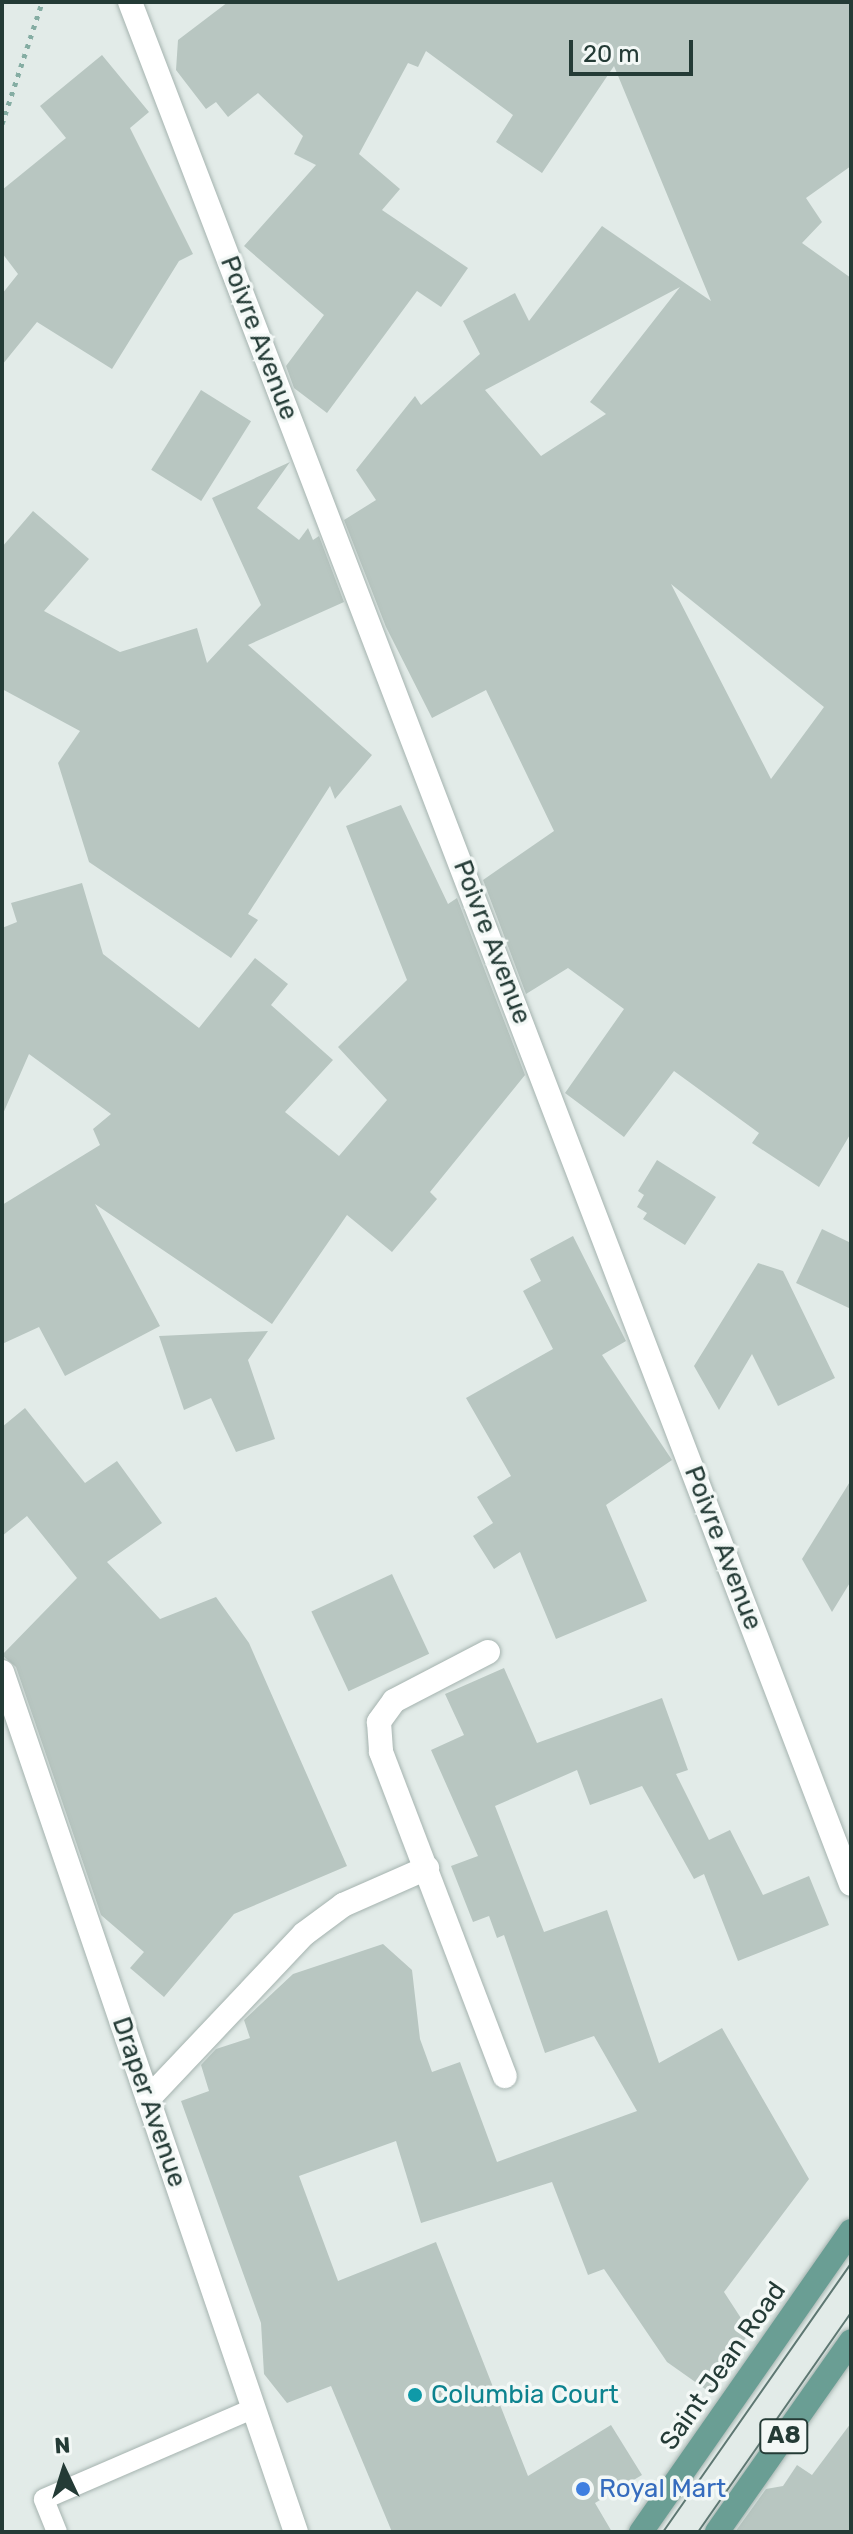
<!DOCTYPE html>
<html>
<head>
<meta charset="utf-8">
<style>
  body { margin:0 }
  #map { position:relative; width:853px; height:2534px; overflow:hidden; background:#e2ebe8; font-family:Rubik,sans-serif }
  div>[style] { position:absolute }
  .building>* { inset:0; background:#b8c6c1; transform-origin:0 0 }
  .path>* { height:5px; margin-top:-2.5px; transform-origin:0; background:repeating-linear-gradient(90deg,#85ada3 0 4px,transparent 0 10px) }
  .roads { filter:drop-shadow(0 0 2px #a5b3af) drop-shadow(0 0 2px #a5b3af) }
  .lane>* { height:20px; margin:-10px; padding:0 10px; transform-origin:10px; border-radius:10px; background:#fff }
  .street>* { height:24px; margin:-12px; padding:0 12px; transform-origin:12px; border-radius:12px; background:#fff }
  .primary>* { height:24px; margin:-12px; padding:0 12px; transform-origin:12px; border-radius:12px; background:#6a9e94 }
  .tram>* { height:2px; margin:-1px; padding:0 1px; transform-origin:1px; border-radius:1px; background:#5e7772 }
  .dots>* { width:22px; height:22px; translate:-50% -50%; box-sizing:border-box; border:4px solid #f3f8f6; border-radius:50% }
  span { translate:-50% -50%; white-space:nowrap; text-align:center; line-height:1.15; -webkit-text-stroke:7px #f3f8f6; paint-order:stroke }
  .shield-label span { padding:2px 6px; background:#f3f8f6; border:2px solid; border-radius:6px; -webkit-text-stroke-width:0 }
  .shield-label { font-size:24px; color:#243b36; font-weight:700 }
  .street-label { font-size:26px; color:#243b36 }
  .culture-label { font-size:26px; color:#0d838f }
  .left { translate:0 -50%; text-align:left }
  .shop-label { font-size:26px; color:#366cbe }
  .frame { position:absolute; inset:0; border:4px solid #243b36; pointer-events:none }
  .north { position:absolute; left:24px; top:2430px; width:80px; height:80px; -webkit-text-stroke:6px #f3f8f6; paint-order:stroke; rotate:356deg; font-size:22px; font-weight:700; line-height:32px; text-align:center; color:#243b36 }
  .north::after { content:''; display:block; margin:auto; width:28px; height:36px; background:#243b36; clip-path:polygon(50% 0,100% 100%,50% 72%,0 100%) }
  .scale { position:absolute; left:569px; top:40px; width:124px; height:36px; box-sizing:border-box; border:4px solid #243b36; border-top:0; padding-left:10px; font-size:24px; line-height:28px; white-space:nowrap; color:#243b36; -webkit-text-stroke:6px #f3f8f6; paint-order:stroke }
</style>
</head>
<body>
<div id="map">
  <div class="building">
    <i style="clip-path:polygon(evenodd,228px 2px,851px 2px,851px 166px,806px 198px,822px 222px,802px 243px,851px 278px,851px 1133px,819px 1187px,752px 1143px,759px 1133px,674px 1071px,624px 1137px,565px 1093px,624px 1009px,568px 968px,526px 994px,483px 880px,554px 831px,486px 690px,432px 718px,386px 627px,344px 520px,376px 500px,356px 470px,415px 396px,421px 405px,480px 354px,463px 321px,515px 293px,529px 321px,602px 226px,711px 301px,614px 66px,542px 173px,496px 142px,513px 115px,426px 51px,418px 67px,408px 63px,359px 154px,400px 189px,382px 210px,468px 268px,441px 307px,417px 291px,327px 413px,294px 388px,286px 366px,324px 315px,244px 246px,316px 165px,294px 154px,303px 136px,258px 93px,228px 117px,216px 102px,206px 109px,176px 70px,178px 40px,228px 2px,680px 287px,590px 402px,606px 414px,541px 456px,485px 390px,680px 287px,228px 2px,671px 584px,824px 707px,771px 779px,671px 584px)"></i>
    <i style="clip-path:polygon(102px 55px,149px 112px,130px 128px,193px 254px,179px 261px,112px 369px,37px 322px,2px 365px,2px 294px,18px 274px,2px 253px,2px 190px,66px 138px,40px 106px)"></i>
    <i style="left:201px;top:390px;width:59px;height:94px;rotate:32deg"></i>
    <i style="clip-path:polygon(290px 462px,257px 508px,299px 540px,308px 528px,313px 540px,319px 536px,344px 602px,248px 645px,372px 755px,335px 799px,330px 786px,248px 914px,258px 920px,231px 958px,89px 862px,58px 763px,80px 731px,2px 689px,2px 547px,33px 511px,89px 559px,44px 611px,120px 652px,197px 628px,207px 663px,261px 605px,212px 498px)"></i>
    <i style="clip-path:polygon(401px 805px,448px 904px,457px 898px,525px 1075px,430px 1192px,437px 1199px,392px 1252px,347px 1215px,272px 1324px,95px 1204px,160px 1326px,65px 1376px,39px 1327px,2px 1344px,2px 1205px,100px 1145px,93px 1129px,111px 1114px,29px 1054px,2px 1116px,2px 928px,17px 922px,11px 903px,82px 883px,103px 954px,199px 1028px,255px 958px,288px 984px,271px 1005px,333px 1060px,285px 1112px,339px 1156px,387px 1100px,338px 1047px,407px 980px,346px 826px)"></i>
    <i style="clip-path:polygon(657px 1160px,716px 1197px,685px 1245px,643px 1219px,647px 1213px,637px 1207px,644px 1195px,638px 1191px)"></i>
    <i style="clip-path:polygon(822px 1229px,851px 1243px,851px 1309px,796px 1283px)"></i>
    <i style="clip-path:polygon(573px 1236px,626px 1341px,602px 1355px,672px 1460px,606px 1505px,647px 1601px,556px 1639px,520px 1552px,494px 1569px,473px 1536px,493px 1523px,477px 1497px,511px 1476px,466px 1398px,553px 1349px,523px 1291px,541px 1281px,530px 1259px)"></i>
    <i style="clip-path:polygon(758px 1263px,783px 1271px,835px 1378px,778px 1406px,752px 1354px,719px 1410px,694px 1366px)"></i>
    <i style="clip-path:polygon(268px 1331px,248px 1360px,275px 1439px,236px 1452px,211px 1398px,184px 1410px,159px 1336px)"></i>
    <i style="clip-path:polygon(25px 1408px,85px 1483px,117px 1461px,162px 1523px,107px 1562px,160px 1619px,216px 1597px,249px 1643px,347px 1866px,234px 1914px,164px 1997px,130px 1968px,144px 1952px,101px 1915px,16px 1667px,2px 1655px,77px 1578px,27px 1516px,2px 1536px,2px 1427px)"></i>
    <i style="clip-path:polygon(851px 1480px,851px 1581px,832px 1612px,802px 1559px)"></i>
    <i style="left:392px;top:1574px;width:88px;height:89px;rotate:65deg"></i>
    <i style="clip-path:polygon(504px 1668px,537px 1743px,662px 1698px,688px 1770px,676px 1774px,709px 1840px,730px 1830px,763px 1895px,809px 1876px,829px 1925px,738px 1961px,704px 1874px,694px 1879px,642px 1786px,590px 1805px,577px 1770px,495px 1806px,544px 1932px,607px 1910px,659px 2063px,722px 2028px,809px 2179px,724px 2292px,750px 2332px,708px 2391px,667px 2362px,604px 2269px,588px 2275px,552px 2182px,421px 2223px,396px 2141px,299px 2176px,338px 2281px,436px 2242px,528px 2476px,611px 2425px,642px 2475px,595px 2503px,612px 2532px,392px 2532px,331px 2386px,287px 2403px,264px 2374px,261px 2323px,181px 2101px,209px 2091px,201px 2065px,216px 2049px,250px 2038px,244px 2020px,293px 1974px,383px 1944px,412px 1970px,420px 2039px,432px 2072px,460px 2062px,497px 2162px,637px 2111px,594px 2036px,545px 2053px,504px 1935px,497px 1938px,489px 1916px,473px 1922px,451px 1866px,478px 1856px,431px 1750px,464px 1735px,445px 1694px)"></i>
    <i style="clip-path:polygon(851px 2423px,851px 2532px,735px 2532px,766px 2489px,783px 2486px,797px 2465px,812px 2475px)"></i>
  </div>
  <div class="path">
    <i style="left:2px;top:124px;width:128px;rotate:-71.8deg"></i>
  </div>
  <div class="roads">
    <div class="lane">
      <i style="left:57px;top:2532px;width:35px;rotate:-112deg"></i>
      <i style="left:44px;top:2499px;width:229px;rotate:-23.4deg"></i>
    </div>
    <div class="street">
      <i style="left:130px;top:2px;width:2015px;rotate:69.04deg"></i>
      <i style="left:488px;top:1652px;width:106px;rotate:152.5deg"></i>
      <i style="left:394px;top:1701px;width:26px;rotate:126deg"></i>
      <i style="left:379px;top:1722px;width:30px;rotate:86deg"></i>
      <i style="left:381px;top:1752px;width:347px;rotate:69.1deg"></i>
      <i style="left:2px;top:1672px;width:909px;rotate:71.13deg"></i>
      <i style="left:148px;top:2099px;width:227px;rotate:-46.6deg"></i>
      <i style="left:304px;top:1934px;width:49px;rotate:-36.6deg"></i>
      <i style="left:343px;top:1905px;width:92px;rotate:-23.8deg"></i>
    </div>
    <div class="primary">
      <i style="left:641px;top:2532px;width:367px;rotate:-55.1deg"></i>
      <i style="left:717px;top:2532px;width:233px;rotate:-54.9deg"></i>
    </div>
  </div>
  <div class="tram">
    <i style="left:663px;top:2532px;width:327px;rotate:-55deg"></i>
    <i style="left:698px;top:2532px;width:267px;rotate:-55.1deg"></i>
  </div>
  <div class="dots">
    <i style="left:415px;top:2395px;background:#0f9aa8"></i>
    <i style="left:583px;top:2489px;background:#3f7fe0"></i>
  </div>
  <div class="shield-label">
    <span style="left:784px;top:2436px">A8</span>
  </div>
  <div class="street-label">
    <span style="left:259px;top:338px;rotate:69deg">Poivre Avenue</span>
    <span style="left:492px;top:942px;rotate:69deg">Poivre Avenue</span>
    <span style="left:723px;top:1548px;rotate:69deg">Poivre Avenue</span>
    <span style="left:149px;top:2102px;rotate:71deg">Draper Avenue</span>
    <span style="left:723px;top:2366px;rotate:-55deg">Saint Jean Road</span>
  </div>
  <div class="culture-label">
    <span class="left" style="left:431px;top:2395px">Columbia Court</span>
  </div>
  <div class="shop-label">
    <span class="left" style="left:599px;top:2489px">Royal Mart</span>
  </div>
  <div class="frame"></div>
  <div class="north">N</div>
  <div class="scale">20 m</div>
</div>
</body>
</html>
